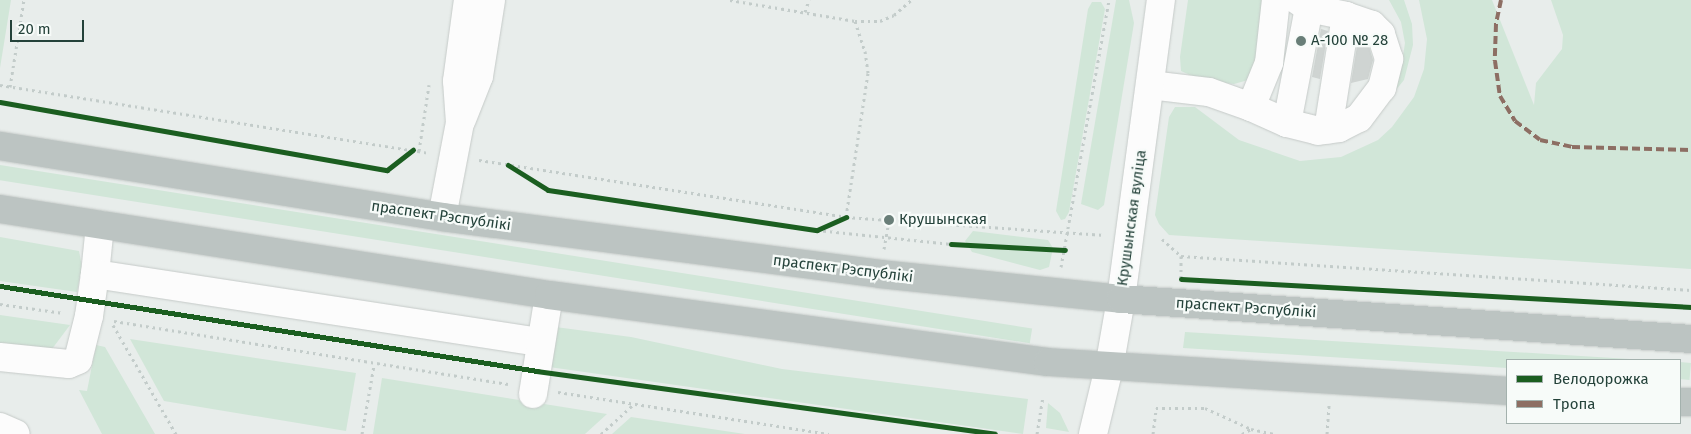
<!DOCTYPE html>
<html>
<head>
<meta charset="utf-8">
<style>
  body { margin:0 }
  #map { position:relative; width:1691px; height:434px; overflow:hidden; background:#e8edeb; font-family:"Fira Sans",sans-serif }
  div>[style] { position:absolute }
  .green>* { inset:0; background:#d1e6d8; transform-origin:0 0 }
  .building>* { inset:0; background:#cfd4d2 }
  .path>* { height:3px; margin-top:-1.5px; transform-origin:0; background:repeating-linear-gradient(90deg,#c3ccca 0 2.5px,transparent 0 6.5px) }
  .roads { filter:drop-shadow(0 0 1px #c5cac8) drop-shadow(0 0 1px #c5cac8) }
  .minor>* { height:28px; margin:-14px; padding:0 14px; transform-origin:14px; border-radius:14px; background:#fcfcfc }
  .highway>* { height:28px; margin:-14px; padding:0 14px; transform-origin:14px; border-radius:14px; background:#bcc4c2 }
  .quiet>* { height:4px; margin-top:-2px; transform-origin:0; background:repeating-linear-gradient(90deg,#8d6e63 0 8px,transparent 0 12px) }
  .cycleway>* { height:5px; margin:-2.5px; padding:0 2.5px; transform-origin:2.5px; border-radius:2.5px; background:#1b5e20 }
  .dots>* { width:14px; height:14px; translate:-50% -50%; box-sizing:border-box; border:2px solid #f7fbf9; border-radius:50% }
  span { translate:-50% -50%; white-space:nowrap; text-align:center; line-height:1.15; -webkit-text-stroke:4.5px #f7fbf9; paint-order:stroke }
  .poi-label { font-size:15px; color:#24423a }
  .left { translate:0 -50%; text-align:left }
  .street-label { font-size:15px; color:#24423a }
  .legend { position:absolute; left:1506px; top:359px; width:175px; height:65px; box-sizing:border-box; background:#f7fbf9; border:1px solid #a3b1ad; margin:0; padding:6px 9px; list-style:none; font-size:15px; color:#24423a }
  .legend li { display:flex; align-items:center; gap:10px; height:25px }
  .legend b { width:25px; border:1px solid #a3b1ad }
  .scale { position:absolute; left:10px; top:20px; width:74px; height:22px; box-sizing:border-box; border:2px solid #24423a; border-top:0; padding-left:6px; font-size:15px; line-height:18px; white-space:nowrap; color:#24423a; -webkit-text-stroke:4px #f7fbf9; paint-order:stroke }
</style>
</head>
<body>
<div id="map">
  <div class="green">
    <i style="clip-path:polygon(0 0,11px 0,0 68px)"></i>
    <i style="clip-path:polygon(1116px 0,1129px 0,1134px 23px,1104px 205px,1098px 210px,1081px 204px)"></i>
    <i style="clip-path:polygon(1188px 0,1264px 0,1260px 54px,1248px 80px,1234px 84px,1201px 80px,1181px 71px,1180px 57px)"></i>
    <i style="clip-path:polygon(1389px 0,1404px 0,1412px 24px,1413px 45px,1404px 80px,1387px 101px,1401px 68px,1405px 43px,1401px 22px)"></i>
    <i style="clip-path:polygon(1419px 0,1492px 0,1534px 105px,1536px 83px,1562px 49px,1563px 35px,1551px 0,1691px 0,1691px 269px,1169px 235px,1159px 224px,1155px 215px,1169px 117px,1175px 107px,1195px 107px,1239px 140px,1300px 161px,1341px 157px,1378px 140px,1392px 127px,1414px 97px,1424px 69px,1427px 39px)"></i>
    <i style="clip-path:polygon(1092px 2px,1101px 2px,1105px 9px,1069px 212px,1065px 219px,1061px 220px,1056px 211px,1088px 9px)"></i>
    <i style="left:0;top:165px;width:1045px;height:15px;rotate:9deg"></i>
    <i style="clip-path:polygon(973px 231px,1048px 240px,1053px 248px,1049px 267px,1040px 270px,972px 252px,965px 241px)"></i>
    <i style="clip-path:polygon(0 237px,79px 251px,82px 267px,77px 292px,0 281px)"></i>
    <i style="clip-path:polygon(0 315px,70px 325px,49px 353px,0 348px)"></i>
    <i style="clip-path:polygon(548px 326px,631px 337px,782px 369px,1028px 399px,1023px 434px,542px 366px)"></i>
    <i style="clip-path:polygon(1185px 332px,1646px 360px,1507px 360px,1507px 368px,1183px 348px)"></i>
    <i style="clip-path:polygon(130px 339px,356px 373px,346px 431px,164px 401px)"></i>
    <i style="clip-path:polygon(96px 345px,105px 347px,155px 434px,102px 434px,79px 390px,87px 391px)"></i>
    <i style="left:1680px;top:362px;width:11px;height:17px;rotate:5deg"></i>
    <i style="clip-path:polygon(382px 378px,607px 414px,585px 434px,373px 434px)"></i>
    <i style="clip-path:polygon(1048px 403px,1060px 413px,1069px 432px,1046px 428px)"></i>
    <i style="clip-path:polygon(631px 417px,745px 434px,612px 434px)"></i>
  </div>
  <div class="building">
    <i style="clip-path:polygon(1321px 29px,1328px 31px,1320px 79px,1312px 77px)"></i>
    <i style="clip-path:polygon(1358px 40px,1368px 43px,1373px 60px,1368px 79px,1351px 83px)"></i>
  </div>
  <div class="path">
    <i style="left:730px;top:0;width:127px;rotate:9.5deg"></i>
    <i style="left:855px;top:21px;width:32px;rotate:72deg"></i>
    <i style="left:865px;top:51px;width:22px;rotate:82deg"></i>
    <i style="left:868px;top:73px;width:146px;rotate:98.7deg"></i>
    <i style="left:805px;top:12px;width:13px;rotate:-72deg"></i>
    <i style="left:855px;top:21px;width:25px"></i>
    <i style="left:880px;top:21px;width:15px;rotate:-23deg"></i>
    <i style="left:894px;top:15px;width:23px;rotate:-41deg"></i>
    <i style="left:0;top:85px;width:434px;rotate:9deg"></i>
    <i style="left:10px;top:87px;width:88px;rotate:-80.9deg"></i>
    <i style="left:419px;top:151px;width:67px;rotate:-81.4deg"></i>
    <i style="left:479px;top:160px;width:371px;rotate:8.8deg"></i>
    <i style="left:846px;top:217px;width:256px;rotate:4deg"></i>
    <i style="left:817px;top:230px;width:135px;rotate:6deg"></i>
    <i style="left:1162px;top:239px;width:25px;rotate:42deg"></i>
    <i style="left:1181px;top:256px;width:511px;rotate:3.81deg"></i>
    <i style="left:884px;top:249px;width:29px;rotate:-80deg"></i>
    <i style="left:1181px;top:256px;width:22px;rotate:90deg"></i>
    <i style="left:1061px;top:267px;width:271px;rotate:-79.8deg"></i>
    <i style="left:0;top:304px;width:64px;rotate:8.1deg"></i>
    <i style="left:114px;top:321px;width:399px;rotate:9.1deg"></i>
    <i style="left:113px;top:325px;width:126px;rotate:60deg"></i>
    <i style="left:558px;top:392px;width:274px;rotate:8.8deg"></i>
    <i style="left:362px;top:434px;width:70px;rotate:-80.1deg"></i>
    <i style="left:601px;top:434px;width:45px;rotate:-42.3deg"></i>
    <i style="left:1037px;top:434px;width:36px;rotate:-81deg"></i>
    <i style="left:1153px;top:434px;width:26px;rotate:-83deg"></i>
    <i style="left:1156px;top:408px;width:49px"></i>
    <i style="left:1205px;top:408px;width:51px;rotate:24.5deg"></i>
    <i style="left:1251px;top:429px;width:24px;rotate:12deg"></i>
    <i style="left:1242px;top:434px;width:10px;rotate:-29deg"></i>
    <i style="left:1327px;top:434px;width:29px;rotate:-86deg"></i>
  </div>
  <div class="roads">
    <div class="minor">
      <i style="left:1297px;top:0;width:14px;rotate:34deg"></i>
      <i style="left:1309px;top:8px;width:38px;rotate:12deg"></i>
      <i style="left:1346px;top:16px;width:115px;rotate:99deg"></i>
      <i style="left:1150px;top:85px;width:59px;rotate:6.8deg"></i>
      <i style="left:1209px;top:92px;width:45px;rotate:19.7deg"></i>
      <i style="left:1251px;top:107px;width:48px;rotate:-67.8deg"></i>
      <i style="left:1269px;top:63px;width:63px;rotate:-83.7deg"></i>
      <i style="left:1251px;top:107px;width:39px;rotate:24deg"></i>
      <i style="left:1287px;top:123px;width:32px;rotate:14deg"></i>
      <i style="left:1318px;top:131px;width:21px;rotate:-8deg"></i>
      <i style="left:1339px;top:128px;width:22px;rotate:-27deg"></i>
      <i style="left:1359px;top:118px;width:38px;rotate:-53deg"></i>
      <i style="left:1382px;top:88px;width:30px;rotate:-76deg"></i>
      <i style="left:1389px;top:59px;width:26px;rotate:-108deg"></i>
      <i style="left:1381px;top:34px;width:13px;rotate:-135deg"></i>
      <i style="left:1372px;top:25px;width:28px;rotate:-161deg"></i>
      <i style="left:462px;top:119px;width:46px;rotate:-68.4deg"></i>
      <i style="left:479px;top:76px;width:77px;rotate:-81deg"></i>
      <i style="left:1287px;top:123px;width:117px;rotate:-79.2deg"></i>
      <i style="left:442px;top:217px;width:96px;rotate:-79.2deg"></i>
      <i style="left:460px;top:123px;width:42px;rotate:-94.1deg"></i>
      <i style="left:457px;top:81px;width:82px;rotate:-82.3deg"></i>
      <i style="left:100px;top:225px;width:49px;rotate:95.8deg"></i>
      <i style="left:95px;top:274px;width:451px;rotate:8.7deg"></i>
      <i style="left:0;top:357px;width:69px;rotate:5.8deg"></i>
      <i style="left:69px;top:364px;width:10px;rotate:-24deg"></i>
      <i style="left:78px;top:360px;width:45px;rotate:-76deg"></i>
      <i style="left:89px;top:316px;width:42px;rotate:-81.9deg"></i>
      <i style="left:533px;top:394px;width:100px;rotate:-80.8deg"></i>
      <i style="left:0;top:427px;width:17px;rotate:24deg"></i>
      <i style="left:1093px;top:434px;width:68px;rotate:-76.4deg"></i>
      <i style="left:1109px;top:368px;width:70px;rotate:-80.1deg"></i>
      <i style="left:1121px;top:299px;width:302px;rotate:-82.4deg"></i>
    </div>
    <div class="highway">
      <i style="left:0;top:146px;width:448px;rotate:9.1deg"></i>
      <i style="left:442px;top:217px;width:442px;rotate:7.4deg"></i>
      <i style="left:880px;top:274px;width:242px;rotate:5.9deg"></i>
      <i style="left:1121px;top:299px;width:571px;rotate:4.01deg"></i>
      <i style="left:0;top:209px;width:556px;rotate:8.9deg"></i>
      <i style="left:549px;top:295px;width:503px;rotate:7.65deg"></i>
      <i style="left:1048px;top:362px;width:460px;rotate:3.6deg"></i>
      <i style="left:1680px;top:402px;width:11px"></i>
    </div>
  </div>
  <div class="quiet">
    <i style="left:1501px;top:0;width:25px;rotate:102deg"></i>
    <i style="left:1496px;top:24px;width:37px;rotate:92deg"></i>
    <i style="left:1495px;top:61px;width:35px;rotate:82deg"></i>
    <i style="left:1500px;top:96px;width:29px;rotate:59deg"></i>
    <i style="left:1515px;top:121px;width:31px;rotate:37deg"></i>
    <i style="left:1540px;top:140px;width:33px;rotate:12deg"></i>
    <i style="left:1572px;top:147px;width:119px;rotate:1.4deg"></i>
  </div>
  <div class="cycleway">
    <i style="left:0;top:102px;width:393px;rotate:10deg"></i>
    <i style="left:387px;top:170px;width:33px;rotate:-38deg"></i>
    <i style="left:508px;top:165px;width:47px;rotate:32deg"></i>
    <i style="left:548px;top:190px;width:272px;rotate:8.5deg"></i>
    <i style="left:817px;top:230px;width:32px;rotate:-24deg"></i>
    <i style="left:951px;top:244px;width:114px;rotate:3deg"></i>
    <i style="left:1181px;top:279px;width:511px;rotate:3.14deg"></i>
    <i style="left:0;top:286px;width:544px;rotate:8.99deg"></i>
    <i style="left:537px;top:371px;width:462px;rotate:7.8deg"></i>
  </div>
  <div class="dots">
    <i style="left:1301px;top:41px;background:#697e78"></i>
    <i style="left:889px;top:220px;background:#697e78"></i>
  </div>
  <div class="poi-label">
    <span class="left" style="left:1311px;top:41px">А-100 № 28</span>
    <span class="left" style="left:899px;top:220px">Крушынская</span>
  </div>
  <div class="street-label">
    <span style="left:441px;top:216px;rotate:8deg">праспект Рэспублікі</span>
    <span style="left:1132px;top:218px;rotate:-82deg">Крушынская вуліца</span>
    <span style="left:843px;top:269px;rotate:7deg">праспект Рэспублікі</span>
    <span style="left:1246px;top:308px;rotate:4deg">праспект Рэспублікі</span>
  </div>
  <ul class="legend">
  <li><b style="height:6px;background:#1b5e20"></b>Велодорожка</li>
  <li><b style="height:6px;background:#8d6e63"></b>Тропа</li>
  </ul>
  <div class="scale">20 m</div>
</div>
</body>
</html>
